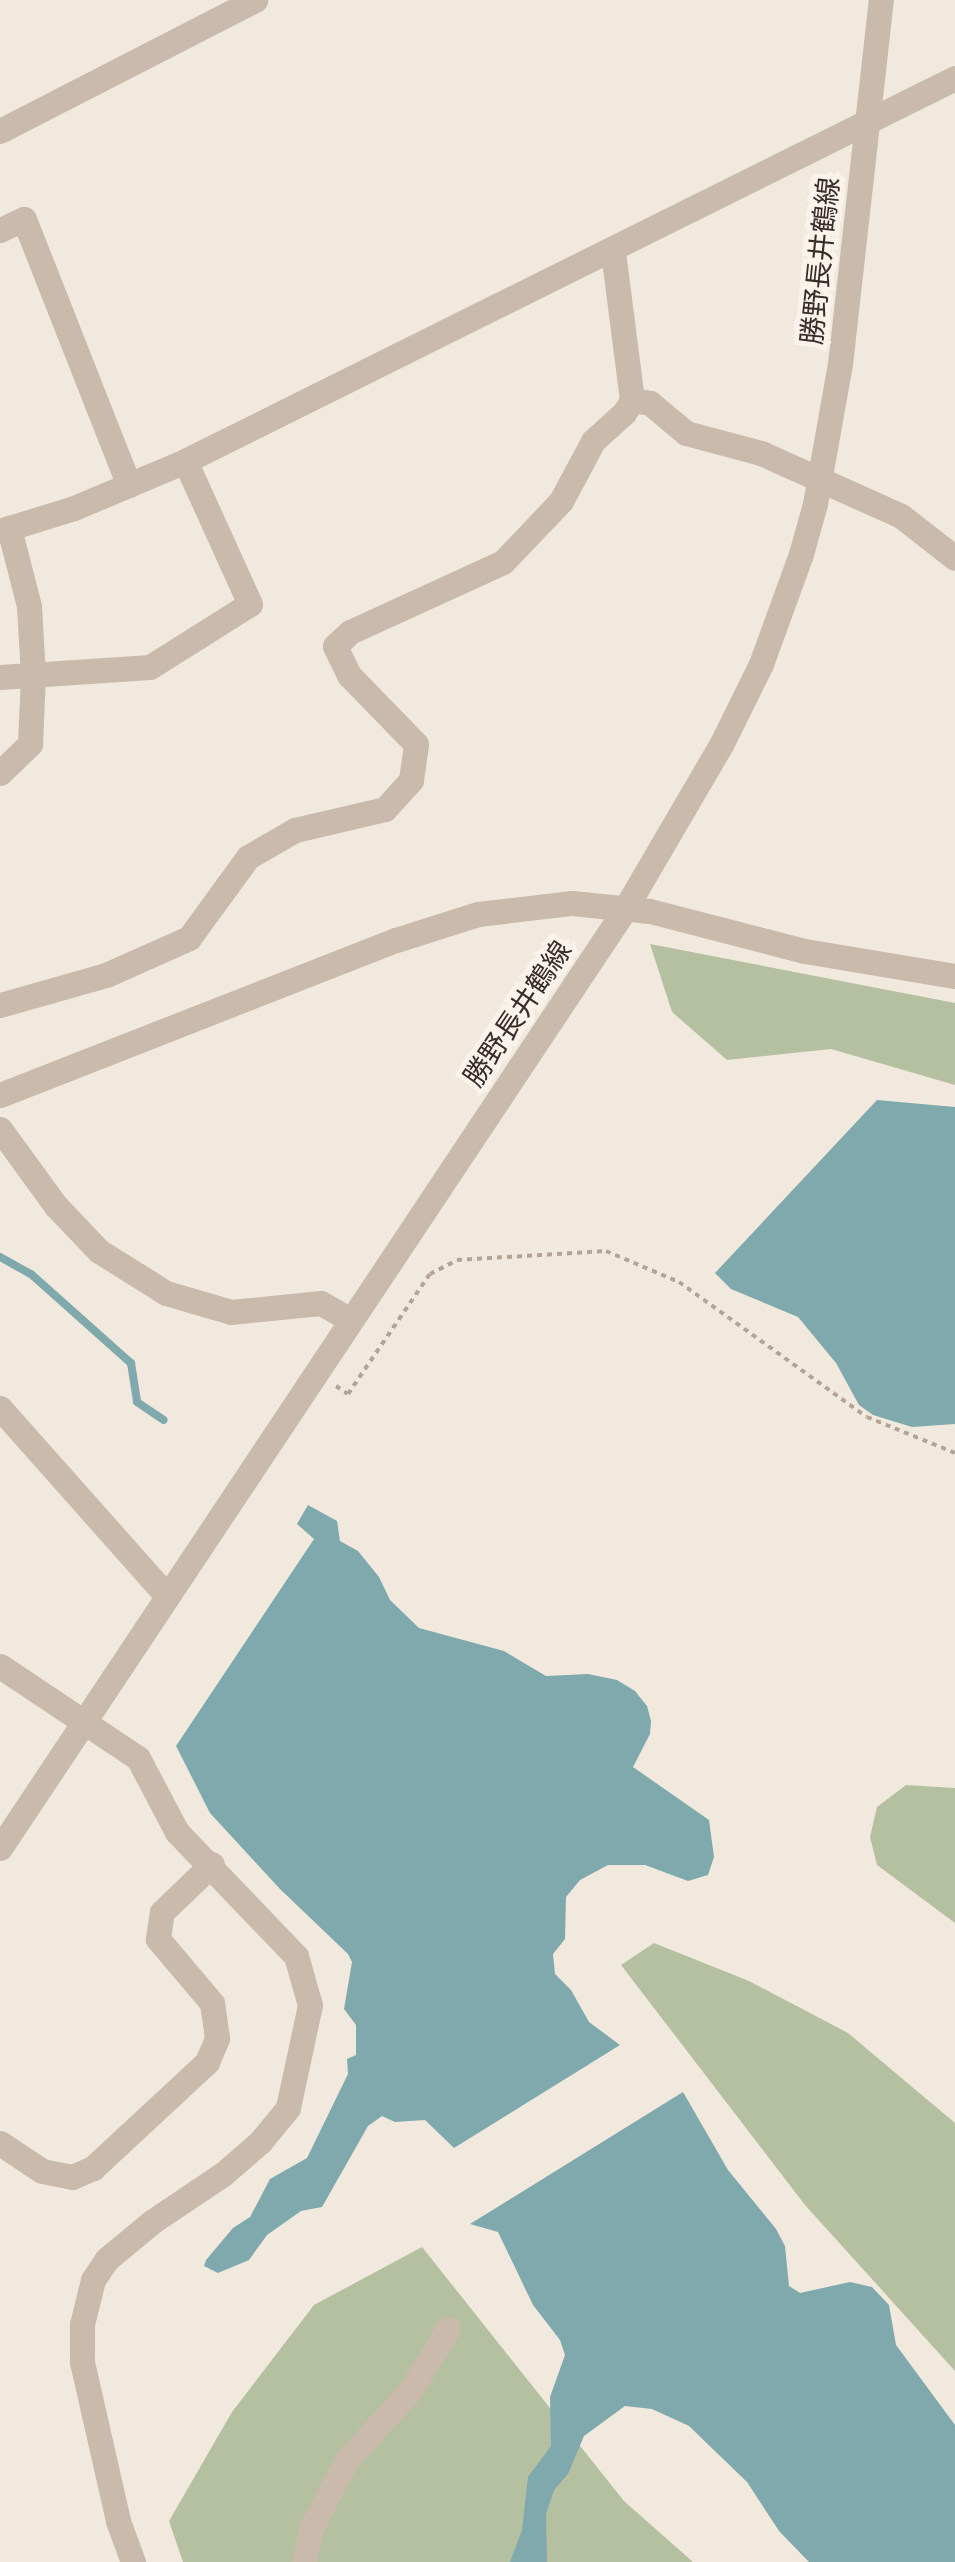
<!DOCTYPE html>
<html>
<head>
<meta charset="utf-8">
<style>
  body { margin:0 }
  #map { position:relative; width:955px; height:2562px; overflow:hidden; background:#f1e9de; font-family:Rubik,"Noto Sans JP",sans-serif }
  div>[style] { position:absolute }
  .green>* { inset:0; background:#b4c09f }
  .water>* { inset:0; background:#7fa9ad }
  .stream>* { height:8px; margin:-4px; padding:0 4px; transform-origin:4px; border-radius:4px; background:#7fa9ad }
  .path>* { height:4px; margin-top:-2px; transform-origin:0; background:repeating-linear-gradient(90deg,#b5a495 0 5px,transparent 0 10px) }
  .minor>* { height:25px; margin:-12.5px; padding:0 12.5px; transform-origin:12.5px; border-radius:12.5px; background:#c9baab }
  .tertiary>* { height:25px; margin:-12.5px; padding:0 12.5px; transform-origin:12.5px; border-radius:12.5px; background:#c9baab }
  .tertiary-bridge>* { height:25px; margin:-12.5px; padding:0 12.5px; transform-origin:12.5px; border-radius:12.5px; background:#c9baab }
  span { translate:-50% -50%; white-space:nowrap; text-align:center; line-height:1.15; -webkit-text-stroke:10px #f9f3eb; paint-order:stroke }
  .street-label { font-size:28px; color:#372e2a }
</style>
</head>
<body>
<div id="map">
  <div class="green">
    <i style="clip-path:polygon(650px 944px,955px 1003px,955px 1085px,831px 1049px,727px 1060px,672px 1012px)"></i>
    <i style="clip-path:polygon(906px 1785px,955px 1788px,955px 1923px,877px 1865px,870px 1837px,877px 1807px)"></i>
    <i style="clip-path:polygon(654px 1943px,749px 1981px,848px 2033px,955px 2123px,955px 2371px,805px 2205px,621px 1965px)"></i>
    <i style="clip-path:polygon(422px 2247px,624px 2501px,693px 2562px,183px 2562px,169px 2521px,232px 2412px,314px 2305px)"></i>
  </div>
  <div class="water">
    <i style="clip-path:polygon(877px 1100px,955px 1107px,955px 1424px,912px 1427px,873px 1415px,859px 1405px,836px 1363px,798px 1317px,731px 1289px,715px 1273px)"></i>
    <i style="clip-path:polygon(308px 1505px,337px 1521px,340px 1541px,358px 1551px,379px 1577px,390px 1600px,419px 1628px,504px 1651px,546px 1676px,588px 1674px,617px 1680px,635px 1691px,647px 1706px,651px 1721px,650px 1734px,633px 1767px,709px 1820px,714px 1857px,708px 1875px,688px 1881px,645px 1865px,608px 1865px,580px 1880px,566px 1897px,565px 1939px,553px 1954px,555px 1974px,571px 1990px,589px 2022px,620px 2045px,454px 2148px,425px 2120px,395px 2122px,382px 2116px,368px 2126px,322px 2207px,301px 2211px,267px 2235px,249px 2260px,218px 2273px,204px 2266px,206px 2260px,233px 2228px,250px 2217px,270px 2179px,307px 2158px,348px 2074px,347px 2059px,356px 2055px,356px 2025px,344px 2009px,352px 1962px,348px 1954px,280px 1889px,210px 1813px,176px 1746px,314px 1539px,297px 1524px)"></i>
    <i style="clip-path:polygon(683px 2092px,728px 2170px,776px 2229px,785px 2246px,789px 2286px,800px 2293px,850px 2282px,872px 2287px,889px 2305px,896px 2345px,955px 2425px,955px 2562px,809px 2562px,779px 2531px,747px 2482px,689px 2426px,652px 2409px,625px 2406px,584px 2436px,568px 2474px,554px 2490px,546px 2514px,547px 2562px,510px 2562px,522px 2530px,528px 2477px,551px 2446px,550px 2397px,565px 2355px,560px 2340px,533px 2305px,498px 2232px,470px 2224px)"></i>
  </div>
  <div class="stream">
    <i style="left:0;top:1257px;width:35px;rotate:29deg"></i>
    <i style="left:31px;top:1274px;width:134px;rotate:41.7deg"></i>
    <i style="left:131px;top:1363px;width:39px;rotate:81deg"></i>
    <i style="left:137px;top:1402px;width:32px;rotate:34deg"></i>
  </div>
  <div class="path">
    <i style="left:336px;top:1386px;width:14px;rotate:34deg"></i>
    <i style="left:348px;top:1394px;width:145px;rotate:-55.7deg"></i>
    <i style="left:430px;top:1274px;width:30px;rotate:-27deg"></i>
    <i style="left:457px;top:1260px;width:149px;rotate:-3.5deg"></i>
    <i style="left:606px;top:1251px;width:79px;rotate:23deg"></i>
    <i style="left:679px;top:1282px;width:231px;rotate:35.7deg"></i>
    <i style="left:867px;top:1417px;width:95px;rotate:22.2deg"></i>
  </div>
  <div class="minor">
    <i style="left:0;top:230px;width:26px;rotate:-25deg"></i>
    <i style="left:24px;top:219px;width:286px;rotate:68.5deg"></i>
    <i style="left:632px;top:400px;width:18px;rotate:9deg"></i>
    <i style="left:650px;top:403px;width:47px;rotate:39.8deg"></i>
    <i style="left:686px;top:433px;width:78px;rotate:14.9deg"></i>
    <i style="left:761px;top:453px;width:154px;rotate:24.2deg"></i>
    <i style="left:901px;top:516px;width:68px;rotate:37.9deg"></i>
    <i style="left:0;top:677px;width:150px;rotate:-3.8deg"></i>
    <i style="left:150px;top:667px;width:118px;rotate:-32.2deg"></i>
    <i style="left:250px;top:604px;width:157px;rotate:-114.4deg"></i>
    <i style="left:0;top:773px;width:42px;rotate:-44deg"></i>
    <i style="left:30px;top:744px;width:70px;rotate:-87.5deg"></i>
    <i style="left:33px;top:674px;width:68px;rotate:-93.4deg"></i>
    <i style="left:29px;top:606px;width:81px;rotate:-104.4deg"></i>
    <i style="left:0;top:1005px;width:110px;rotate:-15.8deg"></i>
    <i style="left:106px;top:975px;width:91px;rotate:-24deg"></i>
    <i style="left:189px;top:938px;width:100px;rotate:-53.9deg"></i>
    <i style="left:248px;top:857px;width:54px;rotate:-29.9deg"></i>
    <i style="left:295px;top:830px;width:92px;rotate:-13.1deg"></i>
    <i style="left:385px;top:809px;width:39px;rotate:-48deg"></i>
    <i style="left:411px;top:780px;width:36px;rotate:-82deg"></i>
    <i style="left:416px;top:744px;width:96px;rotate:-134.2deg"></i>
    <i style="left:349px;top:675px;width:32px;rotate:-116deg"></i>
    <i style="left:335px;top:646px;width:21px;rotate:-43deg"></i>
    <i style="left:350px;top:632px;width:168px;rotate:-24.6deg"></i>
    <i style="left:503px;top:562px;width:84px;rotate:-46.4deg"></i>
    <i style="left:561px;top:501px;width:68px;rotate:-61.9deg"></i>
    <i style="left:593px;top:441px;width:42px;rotate:-42.1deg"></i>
    <i style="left:624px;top:413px;width:15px;rotate:-58deg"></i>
    <i style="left:632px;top:400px;width:149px;rotate:-97.3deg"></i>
    <i style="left:0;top:1129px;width:95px;rotate:54deg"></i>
    <i style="left:56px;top:1206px;width:62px;rotate:46.3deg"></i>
    <i style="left:99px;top:1251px;width:79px;rotate:32.1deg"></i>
    <i style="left:166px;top:1293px;width:68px;rotate:16.3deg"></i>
    <i style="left:231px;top:1312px;width:90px;rotate:-5.7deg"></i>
    <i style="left:321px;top:1303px;width:32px;rotate:30deg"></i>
    <i style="left:0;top:1666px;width:166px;rotate:33.7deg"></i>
    <i style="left:138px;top:1758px;width:84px;rotate:62.2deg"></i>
    <i style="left:177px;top:1832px;width:172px;rotate:46.2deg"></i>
    <i style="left:296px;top:1956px;width:51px;rotate:74.1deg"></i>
    <i style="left:310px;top:2005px;width:105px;rotate:102.1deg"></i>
    <i style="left:288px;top:2108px;width:44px;rotate:129.5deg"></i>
    <i style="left:260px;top:2142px;width:49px;rotate:139.1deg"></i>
    <i style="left:223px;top:2174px;width:84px;rotate:146.1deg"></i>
    <i style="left:153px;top:2221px;width:60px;rotate:140.4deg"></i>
    <i style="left:107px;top:2259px;width:25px;rotate:124deg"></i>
    <i style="left:93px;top:2280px;width:45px;rotate:104deg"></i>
    <i style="left:82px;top:2324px;width:38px;rotate:90deg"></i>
    <i style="left:82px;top:2362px;width:163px;rotate:77.2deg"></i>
    <i style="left:118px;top:2521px;width:44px;rotate:69.9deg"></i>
    <i style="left:0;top:2143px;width:50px;rotate:33.7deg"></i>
    <i style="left:42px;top:2171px;width:31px;rotate:11deg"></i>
    <i style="left:72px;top:2177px;width:23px;rotate:-23deg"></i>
    <i style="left:93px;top:2168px;width:156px;rotate:-42.9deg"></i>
    <i style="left:207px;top:2062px;width:26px;rotate:-67deg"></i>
    <i style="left:217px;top:2038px;width:35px;rotate:-98deg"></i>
    <i style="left:212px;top:2003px;width:84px;rotate:-130.2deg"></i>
    <i style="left:158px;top:1939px;width:27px;rotate:-82deg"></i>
    <i style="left:162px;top:1912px;width:69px;rotate:-43.8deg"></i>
    <i style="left:304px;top:2562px;width:34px;rotate:-78deg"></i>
    <i style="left:311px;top:2529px;width:76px;rotate:-62.8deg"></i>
    <i style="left:346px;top:2461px;width:95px;rotate:-47.6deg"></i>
    <i style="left:410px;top:2391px;width:73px;rotate:-58.5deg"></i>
  </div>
  <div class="tertiary">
    <i style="left:0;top:131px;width:287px;rotate:-27.2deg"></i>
    <i style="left:840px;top:364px;width:366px;rotate:-83.6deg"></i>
    <i style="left:0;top:531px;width:77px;rotate:-17.3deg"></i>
    <i style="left:74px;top:508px;width:121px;rotate:-22.9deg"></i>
    <i style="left:185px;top:461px;width:860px;rotate:-26.45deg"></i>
    <i style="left:0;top:1095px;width:425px;rotate:-21.4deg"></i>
    <i style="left:396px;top:940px;width:86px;rotate:-17.6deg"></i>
    <i style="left:478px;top:914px;width:95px;rotate:-6.7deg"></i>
    <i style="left:572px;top:903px;width:78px;rotate:5.9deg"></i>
    <i style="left:650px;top:911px;width:160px;rotate:14.5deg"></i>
    <i style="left:805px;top:951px;width:152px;rotate:9.5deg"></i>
    <i style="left:0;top:1408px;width:249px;rotate:48.4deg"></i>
    <i style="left:0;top:1848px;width:1128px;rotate:-56.35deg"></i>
    <i style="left:625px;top:909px;width:192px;rotate:-59.7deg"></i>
    <i style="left:722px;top:743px;width:88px;rotate:-63.7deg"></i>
    <i style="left:761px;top:664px;width:117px;rotate:-70deg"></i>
  </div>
  <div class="tertiary-bridge">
    <i style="left:801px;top:554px;width:52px;rotate:-74.4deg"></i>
    <i style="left:815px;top:504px;width:142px;rotate:-79.9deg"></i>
  </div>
  <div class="street-label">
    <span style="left:821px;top:261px;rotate:-84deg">勝野長井鶴線</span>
    <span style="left:518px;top:1014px;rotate:-56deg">勝野長井鶴線</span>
  </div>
</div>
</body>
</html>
